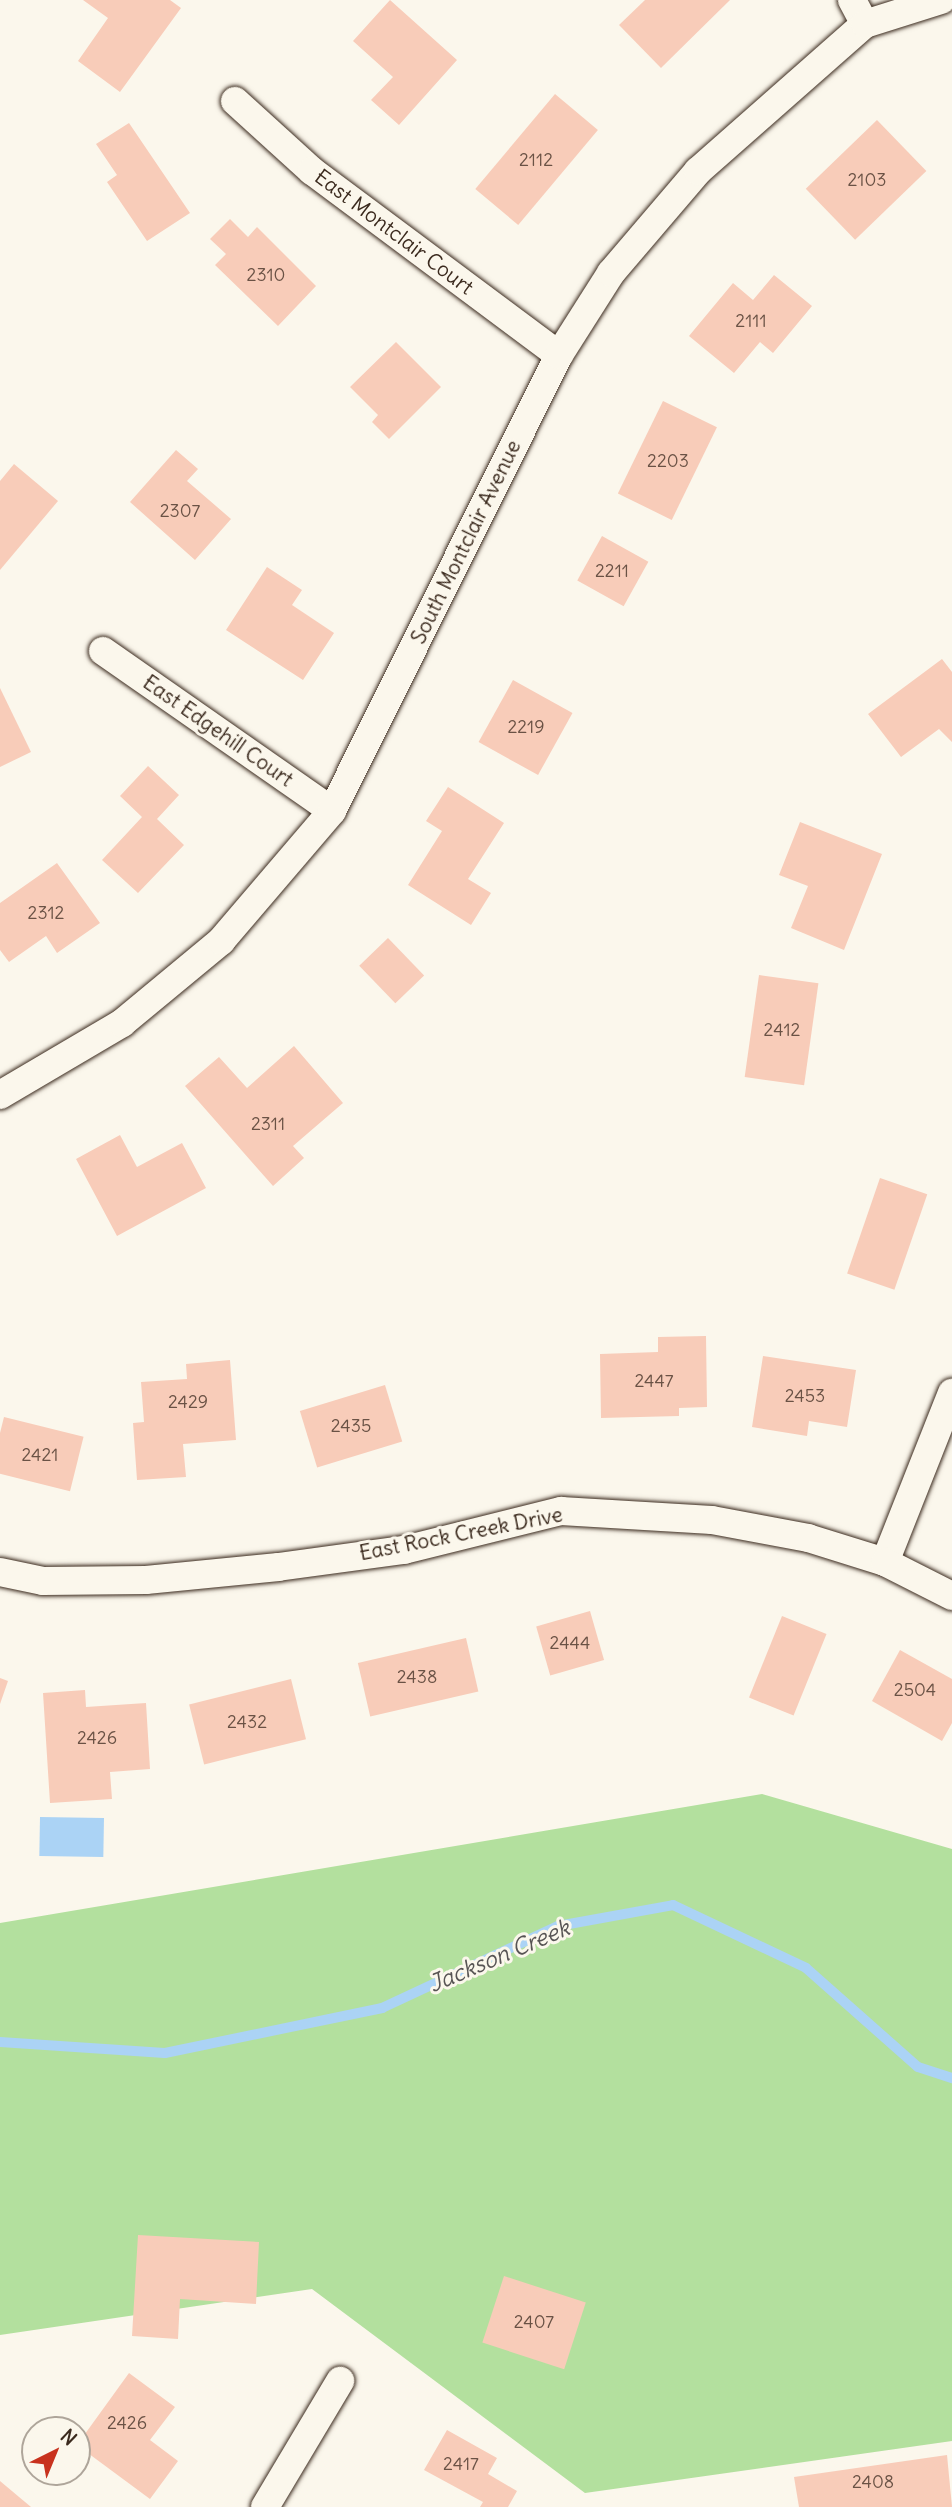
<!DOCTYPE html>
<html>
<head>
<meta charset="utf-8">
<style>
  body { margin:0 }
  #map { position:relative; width:952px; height:2507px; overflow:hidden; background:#fbf7ec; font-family:Delius,sans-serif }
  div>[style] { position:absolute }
  .green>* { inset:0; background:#b3e09e }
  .water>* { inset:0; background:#abd3f5; transform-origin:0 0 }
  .stream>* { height:10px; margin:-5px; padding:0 5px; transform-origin:5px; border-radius:5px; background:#abd3f5 }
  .building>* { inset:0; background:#f8ccb9; transform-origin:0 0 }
  .roads { filter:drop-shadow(0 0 2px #3b2a1e) drop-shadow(0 0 2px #3b2a1e) }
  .minor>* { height:28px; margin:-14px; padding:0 14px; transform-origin:14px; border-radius:14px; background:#fbf7ec }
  span { translate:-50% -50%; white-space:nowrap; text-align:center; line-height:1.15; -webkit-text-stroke:6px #fbf7ec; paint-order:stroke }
  .number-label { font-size:18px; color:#6a5245 }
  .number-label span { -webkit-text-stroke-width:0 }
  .street-label { font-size:21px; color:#3b2a1e }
  .water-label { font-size:23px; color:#575454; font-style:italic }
  .north { position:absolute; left:21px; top:2416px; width:70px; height:70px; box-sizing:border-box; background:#fbf7ec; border:2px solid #aea59a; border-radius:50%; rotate:43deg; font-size:19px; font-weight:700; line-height:28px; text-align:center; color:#3b2a1e }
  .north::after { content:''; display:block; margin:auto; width:24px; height:32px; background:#c8321e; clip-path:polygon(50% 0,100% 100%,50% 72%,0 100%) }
</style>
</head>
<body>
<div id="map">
  <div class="green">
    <i style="clip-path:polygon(762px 1794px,952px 1849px,952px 2441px,585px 2493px,312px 2289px,0 2335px,0 1923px)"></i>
  </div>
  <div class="water">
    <i style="left:40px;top:1817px;width:64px;height:39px;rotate:1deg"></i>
  </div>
  <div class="stream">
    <i style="left:0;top:2042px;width:165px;rotate:3.8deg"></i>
    <i style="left:165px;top:2053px;width:222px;rotate:-11.7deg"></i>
    <i style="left:382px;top:2008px;width:194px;rotate:-25deg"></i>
    <i style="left:558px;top:1926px;width:117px;rotate:-10.3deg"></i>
    <i style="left:673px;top:1905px;width:147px;rotate:25.3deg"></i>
    <i style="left:806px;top:1968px;width:149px;rotate:41.5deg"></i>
    <i style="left:918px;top:2067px;width:36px;rotate:18deg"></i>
  </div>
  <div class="building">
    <i style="clip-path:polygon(83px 0,170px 0,181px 8px,120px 92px,78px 61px,108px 18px)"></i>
    <i style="clip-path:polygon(390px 0,457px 60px,399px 125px,371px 100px,393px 77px,353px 41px)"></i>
    <i style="clip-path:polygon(645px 0,730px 0,661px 68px,619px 25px)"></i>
    <i style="left:555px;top:94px;width:56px;height:124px;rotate:40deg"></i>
    <i style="left:877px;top:120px;width:71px;height:99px;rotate:46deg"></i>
    <i style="clip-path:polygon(129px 123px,190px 213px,147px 241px,107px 182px,117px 175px,96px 144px)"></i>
    <i style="clip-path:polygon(230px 219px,248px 237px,257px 227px,316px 286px,278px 326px,215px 265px,226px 254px,210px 239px)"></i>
    <i style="clip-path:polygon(774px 275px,812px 306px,773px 353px,760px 342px,734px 373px,689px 336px,733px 283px,753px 300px)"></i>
    <i style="clip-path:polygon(396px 342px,441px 387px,389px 439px,372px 422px,378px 415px,350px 387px)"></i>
    <i style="left:663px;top:401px;width:60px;height:103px;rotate:26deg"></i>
    <i style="clip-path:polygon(176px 450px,198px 469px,187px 481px,231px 519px,195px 560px,130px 502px)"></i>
    <i style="clip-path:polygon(14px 464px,58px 501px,0 570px,0 481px)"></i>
    <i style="left:602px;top:536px;width:53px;height:51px;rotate:29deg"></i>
    <i style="clip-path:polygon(267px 567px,302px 590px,292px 605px,334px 633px,303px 680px,226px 630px)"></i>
    <i style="clip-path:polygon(942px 659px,952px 672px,952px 742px,939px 729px,901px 757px,868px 714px)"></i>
    <i style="left:513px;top:680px;width:68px;height:71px;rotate:29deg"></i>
    <i style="clip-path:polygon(0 688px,31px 752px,0 767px)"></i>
    <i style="clip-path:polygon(148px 766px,179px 795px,157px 819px,184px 845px,138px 893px,102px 860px,142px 817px,120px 796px)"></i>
    <i style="clip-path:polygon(448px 787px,504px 823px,468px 879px,491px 893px,471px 925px,408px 885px,442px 831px,426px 821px)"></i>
    <i style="clip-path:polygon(800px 822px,882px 854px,844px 950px,791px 928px,808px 886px,779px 875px)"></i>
    <i style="clip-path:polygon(57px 863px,100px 923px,57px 953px,46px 936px,9px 962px,0 950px,0 903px)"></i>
    <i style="left:388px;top:938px;width:52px;height:40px;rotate:46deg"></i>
    <i style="left:759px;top:975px;width:60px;height:103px;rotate:8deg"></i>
    <i style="clip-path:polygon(294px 1046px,343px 1103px,293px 1146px,304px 1158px,273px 1186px,185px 1086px,219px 1057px,247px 1088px)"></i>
    <i style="clip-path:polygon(120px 1135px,137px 1167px,182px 1143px,206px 1188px,117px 1236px,76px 1159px)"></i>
    <i style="left:880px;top:1178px;width:50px;height:101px;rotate:19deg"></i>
    <i style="clip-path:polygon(706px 1336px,707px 1407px,679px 1408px,679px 1416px,601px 1418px,600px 1354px,658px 1352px,658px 1337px)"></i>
    <i style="clip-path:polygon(763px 1356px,856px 1370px,847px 1427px,809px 1421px,807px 1436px,752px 1427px)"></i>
    <i style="clip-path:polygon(230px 1360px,236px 1440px,183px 1444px,186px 1477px,137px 1480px,133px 1423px,144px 1422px,141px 1382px,187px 1379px,186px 1364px)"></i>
    <i style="left:385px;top:1385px;width:59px;height:89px;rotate:73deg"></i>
    <i style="left:4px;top:1417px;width:82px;height:56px;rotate:14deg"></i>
    <i style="left:590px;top:1611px;width:51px;height:56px;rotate:74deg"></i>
    <i style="left:782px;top:1616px;width:48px;height:88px;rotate:22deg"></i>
    <i style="left:466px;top:1638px;width:55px;height:111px;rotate:77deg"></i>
    <i style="clip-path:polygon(900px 1650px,952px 1679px,952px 1723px,942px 1741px,872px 1701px)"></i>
    <i style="clip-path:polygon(0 1678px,8px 1681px,0 1704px)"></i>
    <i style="left:291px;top:1679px;width:62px;height:105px;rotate:76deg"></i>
    <i style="clip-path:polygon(85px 1690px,86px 1707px,146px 1703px,150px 1769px,110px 1772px,112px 1799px,50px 1803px,43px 1693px)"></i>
    <i style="clip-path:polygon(138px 2235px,259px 2242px,256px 2304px,180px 2299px,178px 2339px,132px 2336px)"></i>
    <i style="left:504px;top:2276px;width:86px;height:70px;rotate:18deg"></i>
    <i style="clip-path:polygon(129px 2373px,175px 2407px,150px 2440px,178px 2461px,150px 2499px,77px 2445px)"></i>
    <i style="clip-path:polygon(447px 2430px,497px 2458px,488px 2474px,517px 2491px,508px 2507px,480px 2507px,483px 2502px,424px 2470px)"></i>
    <i style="clip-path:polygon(947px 2455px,952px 2507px,799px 2507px,794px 2477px)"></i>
    <i style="clip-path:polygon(0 2481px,31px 2507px,0 2507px)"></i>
  </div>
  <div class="roads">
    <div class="minor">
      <i style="left:852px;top:0;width:27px;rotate:62deg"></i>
      <i style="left:235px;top:101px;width:104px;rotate:42.3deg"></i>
      <i style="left:312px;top:171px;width:308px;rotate:36.7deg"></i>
      <i style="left:103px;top:651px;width:279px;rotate:34.9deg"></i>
      <i style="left:0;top:1095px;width:142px;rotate:-30.5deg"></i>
      <i style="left:122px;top:1023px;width:129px;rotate:-39.6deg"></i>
      <i style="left:221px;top:941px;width:171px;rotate:-49.5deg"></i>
      <i style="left:332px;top:811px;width:509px;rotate:-63.54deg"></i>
      <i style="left:559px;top:355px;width:97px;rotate:-57.6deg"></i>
      <i style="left:611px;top:273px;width:134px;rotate:-49.5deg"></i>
      <i style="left:698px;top:171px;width:222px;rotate:-41.4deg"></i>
      <i style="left:865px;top:24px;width:80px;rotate:-17.5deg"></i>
      <i style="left:885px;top:1562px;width:182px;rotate:-68.4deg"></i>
      <i style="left:0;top:1572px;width:44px;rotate:11.8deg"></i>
      <i style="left:43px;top:1581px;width:103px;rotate:-0.6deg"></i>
      <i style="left:146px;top:1580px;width:133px;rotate:-5.6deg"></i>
      <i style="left:278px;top:1567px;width:127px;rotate:-7.7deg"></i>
      <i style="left:404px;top:1550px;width:162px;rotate:-14deg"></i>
      <i style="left:561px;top:1511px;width:151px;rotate:3.4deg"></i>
      <i style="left:712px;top:1520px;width:98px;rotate:10.6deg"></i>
      <i style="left:808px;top:1538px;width:81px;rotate:17.3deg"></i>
      <i style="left:885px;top:1562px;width:75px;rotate:26.9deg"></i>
      <i style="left:265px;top:2507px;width:147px;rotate:-59.2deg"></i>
    </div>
  </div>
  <div class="number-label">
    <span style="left:536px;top:160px">2112</span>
    <span style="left:867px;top:180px">2103</span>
    <span style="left:266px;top:275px">2310</span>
    <span style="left:751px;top:321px">2111</span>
    <span style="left:668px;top:461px">2203</span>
    <span style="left:180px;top:511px">2307</span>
    <span style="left:612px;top:571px">2211</span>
    <span style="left:526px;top:727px">2219</span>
    <span style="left:46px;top:913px">2312</span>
    <span style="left:782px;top:1030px">2412</span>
    <span style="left:268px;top:1124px">2311</span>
    <span style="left:654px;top:1381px">2447</span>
    <span style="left:805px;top:1396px">2453</span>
    <span style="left:188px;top:1402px">2429</span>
    <span style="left:351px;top:1426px">2435</span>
    <span style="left:40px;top:1455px">2421</span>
    <span style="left:570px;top:1643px">2444</span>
    <span style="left:417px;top:1677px">2438</span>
    <span style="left:915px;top:1690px">2504</span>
    <span style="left:247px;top:1722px">2432</span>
    <span style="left:97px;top:1738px">2426</span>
    <span style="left:534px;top:2322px">2407</span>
    <span style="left:127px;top:2423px">2426</span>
    <span style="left:461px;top:2464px">2417</span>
    <span style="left:873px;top:2482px">2408</span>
  </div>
  <div class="street-label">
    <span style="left:394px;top:232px;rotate:37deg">East Montclair Court</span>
    <span style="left:466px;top:542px;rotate:-64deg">South Montclair Avenue</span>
    <span style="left:218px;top:731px;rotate:35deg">East Edgehill Court</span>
    <span style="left:461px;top:1534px;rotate:-11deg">East Rock Creek Drive</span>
  </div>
  <div class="water-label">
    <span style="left:499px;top:1956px;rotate:-23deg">Jackson Creek</span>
  </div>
  <div class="north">N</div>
</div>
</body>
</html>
